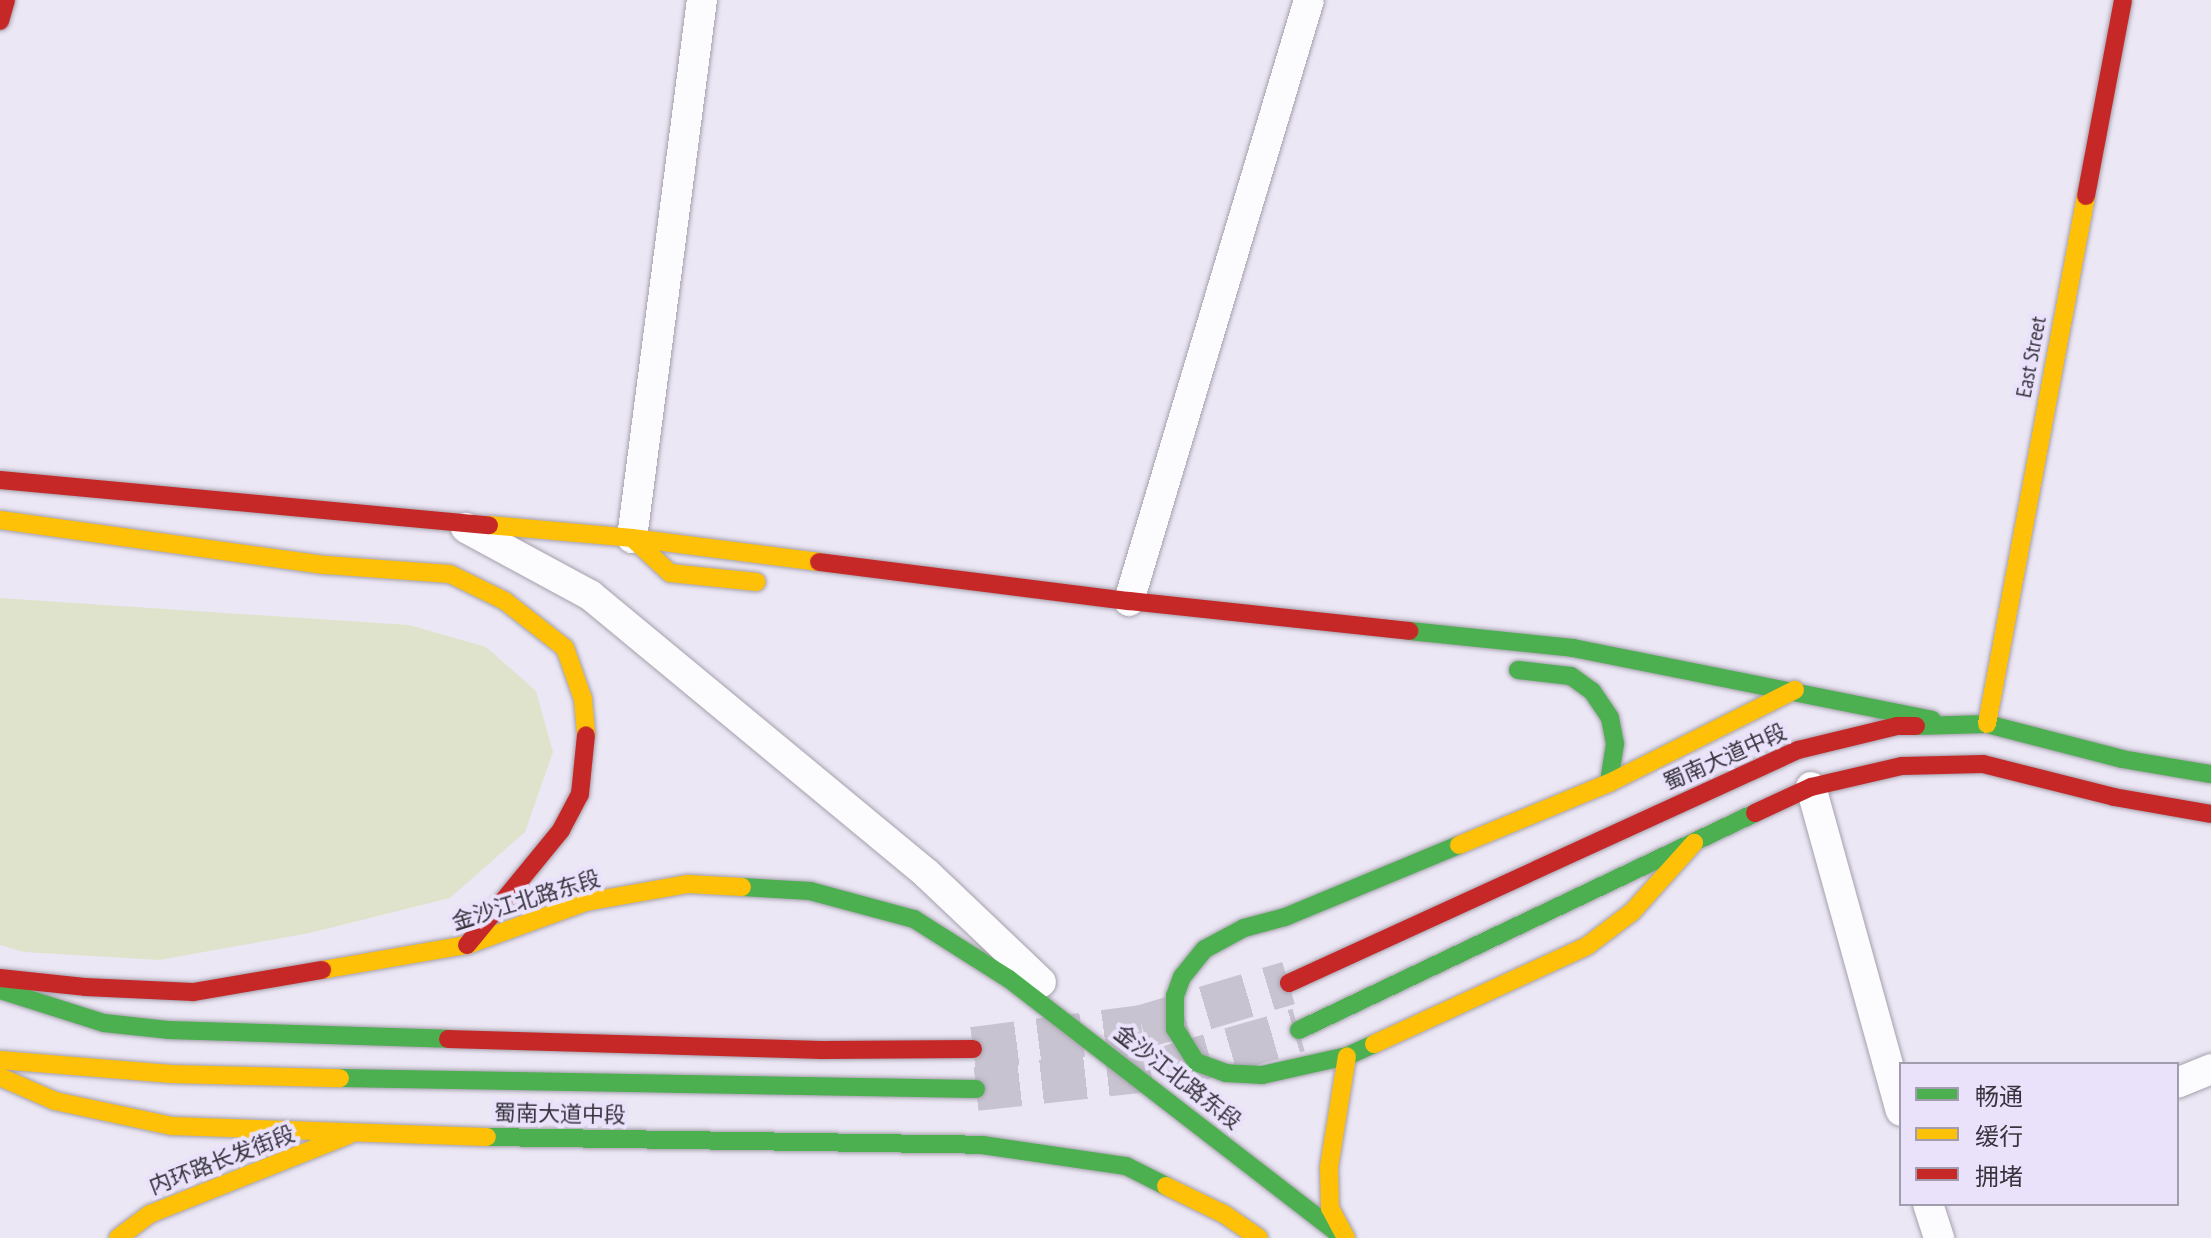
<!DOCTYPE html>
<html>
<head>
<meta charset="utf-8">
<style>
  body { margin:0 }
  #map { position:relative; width:2211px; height:1238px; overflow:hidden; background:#ece7f5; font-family:"PT Sans Narrow","Noto Sans SC",sans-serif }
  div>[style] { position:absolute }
  .green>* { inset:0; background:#e0e3cc }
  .primary-tunnel>* { height:44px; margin-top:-22px; transform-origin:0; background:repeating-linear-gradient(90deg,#c8c3d0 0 44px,transparent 0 66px) }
  .roads { filter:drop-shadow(0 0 2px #a4a0ab) drop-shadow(0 0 2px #a4a0ab) }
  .street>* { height:30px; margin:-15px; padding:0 15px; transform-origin:15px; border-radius:15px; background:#fcfbfe }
  .fast>* { height:18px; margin:-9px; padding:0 9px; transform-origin:9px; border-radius:9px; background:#4caf50 }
  .slow>* { height:18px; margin:-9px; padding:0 9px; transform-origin:9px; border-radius:9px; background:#ffc107 }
  .jam>* { height:18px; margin:-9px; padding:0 9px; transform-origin:9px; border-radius:9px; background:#c62828 }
  span { translate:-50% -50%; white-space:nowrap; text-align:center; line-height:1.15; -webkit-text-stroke:8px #eae1fb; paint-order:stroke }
  .street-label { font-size:22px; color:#37343e }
  .legend { position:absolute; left:1899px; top:1062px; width:280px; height:144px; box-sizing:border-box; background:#eae1fb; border:2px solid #a29caf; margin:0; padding:10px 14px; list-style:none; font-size:24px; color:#37343e }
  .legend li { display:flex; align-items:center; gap:16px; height:40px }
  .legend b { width:40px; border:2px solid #a29caf }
</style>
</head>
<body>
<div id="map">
  <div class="green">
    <i style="clip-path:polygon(0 598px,409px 625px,486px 647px,536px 691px,553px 752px,525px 832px,450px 898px,310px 933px,159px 960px,24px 952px,0 945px)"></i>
  </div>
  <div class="primary-tunnel">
    <i style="left:973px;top:1049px;width:170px;rotate:-7.4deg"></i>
    <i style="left:1142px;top:1027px;width:153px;rotate:-16.7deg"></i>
    <i style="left:976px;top:1089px;width:192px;rotate:-6.3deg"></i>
    <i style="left:1167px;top:1068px;width:137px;rotate:-16.1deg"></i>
  </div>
  <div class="roads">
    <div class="street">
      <i style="left:466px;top:528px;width:141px;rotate:28.4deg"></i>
      <i style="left:590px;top:595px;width:438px;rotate:39.6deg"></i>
      <i style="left:927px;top:874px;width:157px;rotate:43.5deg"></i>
      <i style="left:632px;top:538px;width:543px;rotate:-82.59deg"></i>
      <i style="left:1129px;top:601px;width:627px;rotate:-73.33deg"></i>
      <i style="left:1811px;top:787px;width:336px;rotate:74.5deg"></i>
      <i style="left:2177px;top:1083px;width:37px;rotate:-22deg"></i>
      <i style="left:1928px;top:1204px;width:36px;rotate:72deg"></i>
    </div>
    <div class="fast">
      <i style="left:1409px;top:631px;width:165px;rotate:5.9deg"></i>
      <i style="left:1573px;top:648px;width:366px;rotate:11.3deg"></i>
      <i style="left:1518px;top:670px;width:53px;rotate:6.5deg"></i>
      <i style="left:1571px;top:676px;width:26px;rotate:36deg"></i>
      <i style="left:1592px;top:691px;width:32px;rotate:56deg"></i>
      <i style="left:1610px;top:718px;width:26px;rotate:79deg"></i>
      <i style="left:1615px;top:744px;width:39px;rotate:99deg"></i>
      <i style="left:1916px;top:726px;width:71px;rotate:-1.6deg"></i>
      <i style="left:1987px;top:724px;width:139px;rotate:14.5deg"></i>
      <i style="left:2122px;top:759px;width:90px;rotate:9.6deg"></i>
      <i style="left:742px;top:887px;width:68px;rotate:3.4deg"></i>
      <i style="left:810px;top:891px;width:108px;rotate:15.1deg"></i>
      <i style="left:914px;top:919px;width:112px;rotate:32.3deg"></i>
      <i style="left:1009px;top:979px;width:423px;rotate:37.7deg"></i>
      <i style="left:0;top:990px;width:109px;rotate:17.6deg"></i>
      <i style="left:104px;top:1023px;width:64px;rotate:6.2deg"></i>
      <i style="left:168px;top:1030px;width:280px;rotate:1.8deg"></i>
      <i style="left:1299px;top:1030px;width:505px;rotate:-25.45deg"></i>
      <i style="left:1374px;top:1044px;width:30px;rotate:156deg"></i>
      <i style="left:1347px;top:1056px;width:87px;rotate:167.4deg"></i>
      <i style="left:1262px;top:1075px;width:36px;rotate:-177deg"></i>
      <i style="left:1226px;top:1073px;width:32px;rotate:-160deg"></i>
      <i style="left:1196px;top:1062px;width:39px;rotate:-122deg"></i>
      <i style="left:1175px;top:1029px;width:33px;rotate:-90deg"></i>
      <i style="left:1175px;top:996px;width:20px;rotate:-70deg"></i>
      <i style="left:1182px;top:977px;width:36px;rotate:-51deg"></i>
      <i style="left:1205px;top:949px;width:44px;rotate:-28.3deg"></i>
      <i style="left:1244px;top:928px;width:42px;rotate:-15deg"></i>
      <i style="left:1285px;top:917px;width:188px;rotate:-22.5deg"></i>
      <i style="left:340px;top:1078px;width:636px;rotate:0.99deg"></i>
      <i style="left:487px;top:1137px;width:495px;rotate:0.9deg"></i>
      <i style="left:982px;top:1145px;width:146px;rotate:8.3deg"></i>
      <i style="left:1126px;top:1166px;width:45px;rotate:26.6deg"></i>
    </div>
    <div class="slow">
      <i style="left:0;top:520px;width:329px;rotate:7.9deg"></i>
      <i style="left:326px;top:565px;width:124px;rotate:4.2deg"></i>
      <i style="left:450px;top:574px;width:61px;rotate:26.1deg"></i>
      <i style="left:505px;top:601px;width:76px;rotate:38.1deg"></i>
      <i style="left:565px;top:648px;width:54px;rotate:70.6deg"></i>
      <i style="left:583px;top:699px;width:36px;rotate:85deg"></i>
      <i style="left:489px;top:525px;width:144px;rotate:5.2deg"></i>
      <i style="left:632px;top:538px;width:189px;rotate:7.3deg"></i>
      <i style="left:632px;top:538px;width:52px;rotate:42.6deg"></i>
      <i style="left:670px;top:573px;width:87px;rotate:5.9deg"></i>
      <i style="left:1987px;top:724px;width:537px;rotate:-79.38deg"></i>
      <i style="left:1459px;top:845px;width:162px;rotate:-22.5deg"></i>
      <i style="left:1609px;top:783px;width:208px;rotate:-26.6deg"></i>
      <i style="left:322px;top:970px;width:147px;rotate:-9.8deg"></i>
      <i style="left:467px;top:945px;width:127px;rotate:-19.9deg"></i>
      <i style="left:586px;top:902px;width:104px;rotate:-10deg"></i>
      <i style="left:688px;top:884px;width:54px;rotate:3.2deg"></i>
      <i style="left:1374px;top:1044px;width:234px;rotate:-24.7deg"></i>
      <i style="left:1587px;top:946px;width:56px;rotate:-37.1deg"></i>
      <i style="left:1632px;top:912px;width:93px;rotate:-48.1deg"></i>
      <i style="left:0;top:1060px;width:172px;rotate:4.7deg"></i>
      <i style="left:171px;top:1074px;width:169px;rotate:1.4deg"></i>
      <i style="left:0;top:1077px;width:60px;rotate:23.6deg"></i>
      <i style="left:55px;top:1101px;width:120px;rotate:12.1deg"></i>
      <i style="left:172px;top:1126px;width:315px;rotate:2deg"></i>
      <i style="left:1166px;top:1186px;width:64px;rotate:25.8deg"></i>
      <i style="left:1224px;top:1214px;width:42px;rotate:34.4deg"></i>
      <i style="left:118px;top:1238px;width:40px;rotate:-37deg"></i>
      <i style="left:150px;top:1214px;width:214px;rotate:-21.7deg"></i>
      <i style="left:1346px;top:1238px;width:34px;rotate:-118deg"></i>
      <i style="left:1330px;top:1208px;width:41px;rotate:-91.4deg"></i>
      <i style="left:1329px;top:1167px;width:112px;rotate:-80.8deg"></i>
    </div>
    <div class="jam">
      <i style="left:0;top:21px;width:22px;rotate:-74deg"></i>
      <i style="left:2086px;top:196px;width:199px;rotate:-79.3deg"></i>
      <i style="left:0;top:480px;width:491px;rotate:5.3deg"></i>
      <i style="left:819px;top:562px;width:312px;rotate:7.2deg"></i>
      <i style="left:1129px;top:601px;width:282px;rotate:6.1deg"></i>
      <i style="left:1755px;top:813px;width:62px;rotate:-24.9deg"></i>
      <i style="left:1811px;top:787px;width:93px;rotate:-13deg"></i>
      <i style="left:1902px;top:766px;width:81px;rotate:-1.4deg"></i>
      <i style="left:1983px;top:764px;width:135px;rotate:14.1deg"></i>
      <i style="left:2114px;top:797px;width:98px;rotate:9.9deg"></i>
      <i style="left:467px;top:945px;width:149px;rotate:-50.7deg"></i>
      <i style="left:561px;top:830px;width:41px;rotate:-62.2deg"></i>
      <i style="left:580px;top:794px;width:59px;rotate:-84.2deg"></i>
      <i style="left:0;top:978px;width:85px;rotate:6deg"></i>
      <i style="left:85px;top:987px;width:108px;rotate:2.7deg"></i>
      <i style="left:193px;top:992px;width:131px;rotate:-9.7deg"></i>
      <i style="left:1289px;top:983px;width:560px;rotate:-24.6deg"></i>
      <i style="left:1798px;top:750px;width:102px;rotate:-13.6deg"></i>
      <i style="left:1897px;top:726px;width:19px"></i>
      <i style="left:448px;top:1039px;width:374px;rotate:1.7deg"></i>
      <i style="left:822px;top:1050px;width:151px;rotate:-0.4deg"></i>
    </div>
  </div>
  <div class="street-label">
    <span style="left:2031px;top:357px;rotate:-79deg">East Street</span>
    <span style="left:1725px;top:757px;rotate:-24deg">蜀南大道中段</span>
    <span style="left:526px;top:900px;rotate:-17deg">金沙江北路东段</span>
    <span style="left:1178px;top:1077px;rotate:38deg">金沙江北路东段</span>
    <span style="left:560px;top:1114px;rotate:1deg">蜀南大道中段</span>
    <span style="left:222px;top:1160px;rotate:-21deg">内环路长发街段</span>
  </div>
  <ul class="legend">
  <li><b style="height:10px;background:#4caf50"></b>畅通</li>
  <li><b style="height:10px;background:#ffc107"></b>缓行</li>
  <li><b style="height:10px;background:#c62828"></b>拥堵</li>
  </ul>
</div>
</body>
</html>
